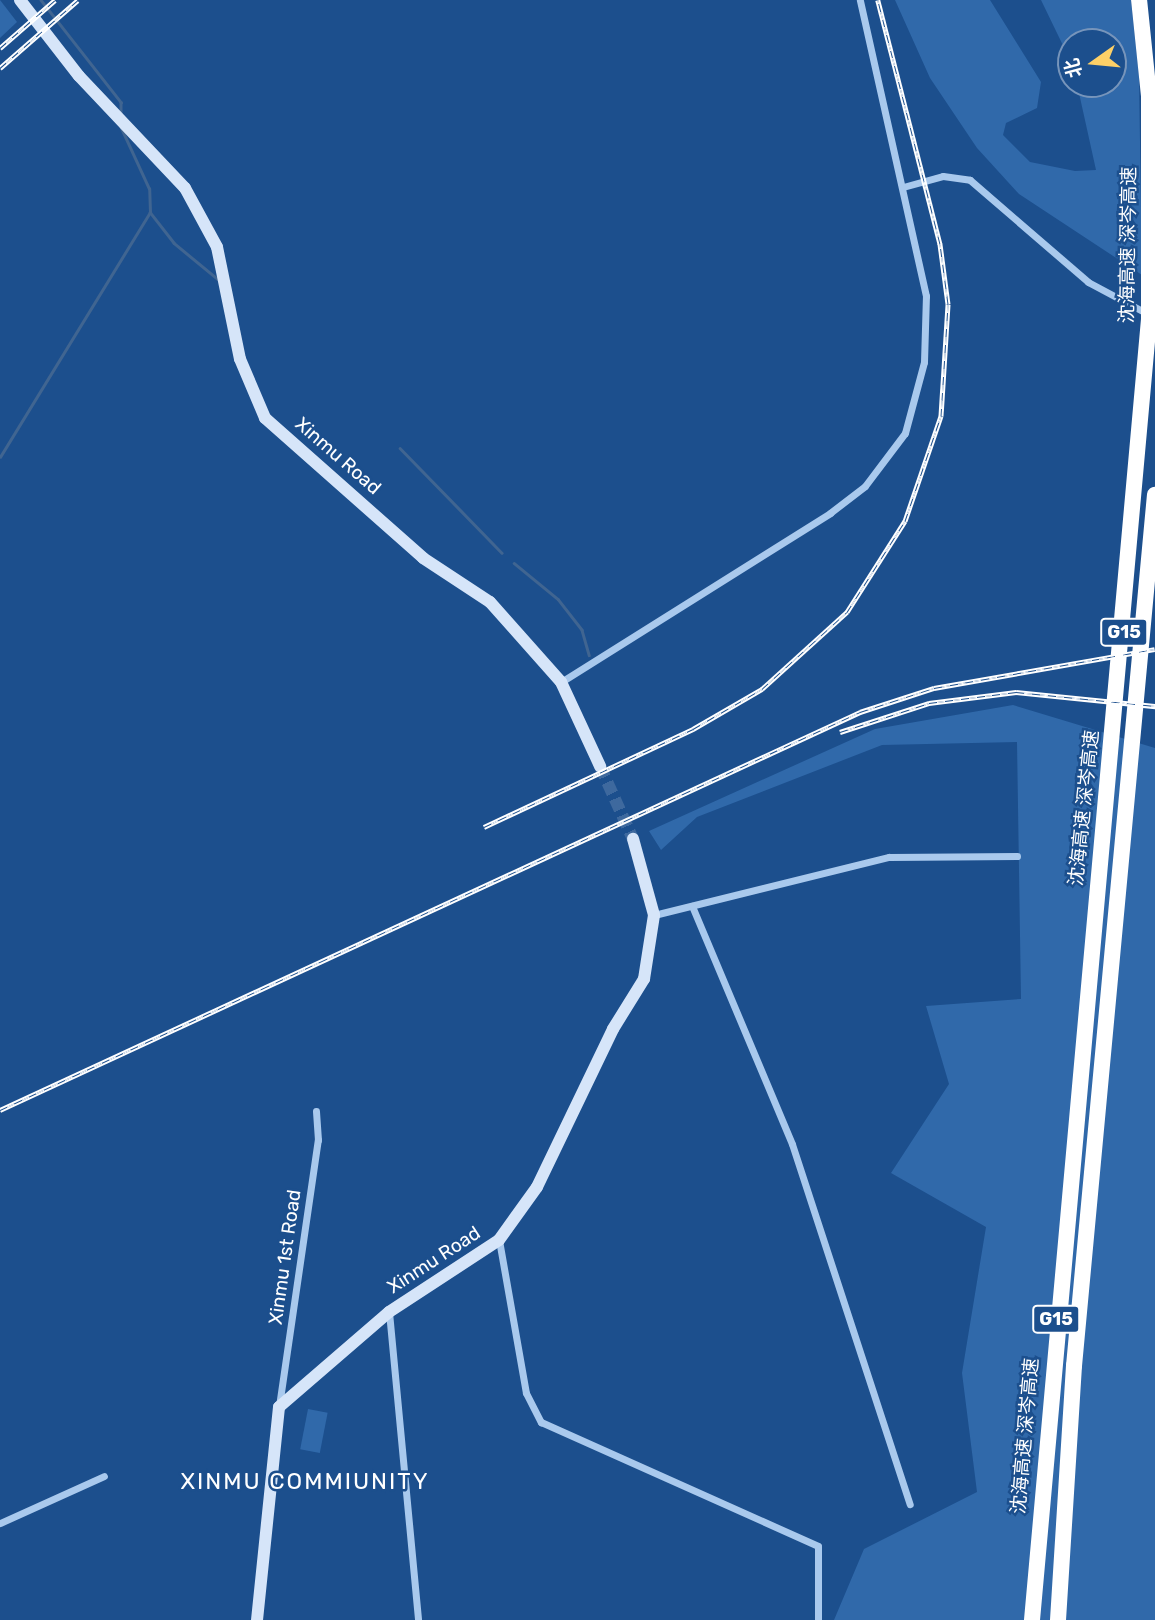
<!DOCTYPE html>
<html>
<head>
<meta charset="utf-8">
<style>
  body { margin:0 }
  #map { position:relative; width:1155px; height:1620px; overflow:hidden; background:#1c4f8d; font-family:Rubik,"Noto Sans SC",sans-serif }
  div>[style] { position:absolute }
  .green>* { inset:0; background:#3069aa; transform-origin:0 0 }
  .stream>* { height:2.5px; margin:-1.25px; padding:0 1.25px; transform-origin:1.25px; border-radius:1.25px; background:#406591 }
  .secondary-tunnel>* { height:12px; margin-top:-6px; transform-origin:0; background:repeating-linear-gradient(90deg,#3e699e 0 12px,transparent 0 18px) }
  .street>* { height:7px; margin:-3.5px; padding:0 3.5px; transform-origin:3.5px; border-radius:3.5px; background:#a9c9ed }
  .secondary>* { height:12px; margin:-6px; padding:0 6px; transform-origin:6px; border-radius:6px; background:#d6e5f9 }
  .highway>* { height:16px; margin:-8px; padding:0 8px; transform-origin:8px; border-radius:8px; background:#fff }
  .rail>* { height:5px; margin-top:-2.5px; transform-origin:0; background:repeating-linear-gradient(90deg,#1c4f8d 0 8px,#fff 0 16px); box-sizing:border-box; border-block:2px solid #fff }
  span { translate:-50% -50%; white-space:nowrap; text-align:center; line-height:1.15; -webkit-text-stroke:5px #1c4f8d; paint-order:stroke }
  .shield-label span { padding:2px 5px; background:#1c4f8d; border:2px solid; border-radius:5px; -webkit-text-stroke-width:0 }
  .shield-label { font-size:18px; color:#fff; font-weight:700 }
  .street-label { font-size:19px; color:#fff }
  .quarter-label { font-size:23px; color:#fff; letter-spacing:2px }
  .north { position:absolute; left:1057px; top:28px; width:70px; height:70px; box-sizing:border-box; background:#1c4f8d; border:2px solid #7795bb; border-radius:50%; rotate:255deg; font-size:19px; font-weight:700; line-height:28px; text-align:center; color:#fff }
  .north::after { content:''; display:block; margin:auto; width:24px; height:32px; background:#fdd067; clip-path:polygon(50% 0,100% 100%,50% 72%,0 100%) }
</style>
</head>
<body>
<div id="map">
  <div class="green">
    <i style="clip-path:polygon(0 0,17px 22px,0 38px)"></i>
    <i style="clip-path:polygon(895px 0,990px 0,1041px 82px,1037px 108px,1006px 123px,1003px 135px,1030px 162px,1075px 171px,1096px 170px,1077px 84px,1113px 84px,1113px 42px,1071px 42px,1071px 62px,1041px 0,1131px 0,1139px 76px,1142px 275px,1019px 194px,977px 148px,930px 78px)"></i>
    <i style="clip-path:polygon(1013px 705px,1155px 748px,1155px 1620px,834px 1620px,864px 1549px,977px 1492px,962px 1373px,986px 1227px,891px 1173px,949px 1084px,926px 1006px,1021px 999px,1017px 742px,882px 745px,697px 817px,661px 850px,649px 831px,875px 729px)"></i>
    <i style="left:308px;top:1409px;width:20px;height:41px;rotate:11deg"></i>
  </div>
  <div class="stream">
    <i style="left:41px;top:0;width:130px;rotate:51.9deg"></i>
    <i style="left:121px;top:102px;width:12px;rotate:90deg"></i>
    <i style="left:150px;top:212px;width:39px;rotate:52deg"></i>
    <i style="left:174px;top:243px;width:58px;rotate:39.4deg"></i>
    <i style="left:400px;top:448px;width:146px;rotate:45.8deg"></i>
    <i style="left:0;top:457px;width:287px;rotate:-58.5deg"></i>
    <i style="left:150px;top:212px;width:23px;rotate:-92deg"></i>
    <i style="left:149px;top:189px;width:67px;rotate:-114.7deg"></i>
    <i style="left:514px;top:563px;width:57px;rotate:39.3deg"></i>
    <i style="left:558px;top:599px;width:39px;rotate:52deg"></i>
    <i style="left:582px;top:630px;width:26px;rotate:74deg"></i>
  </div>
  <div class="secondary-tunnel">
    <i style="left:600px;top:766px;width:80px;rotate:65.7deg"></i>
  </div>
  <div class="street">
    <i style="left:903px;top:187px;width:41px;rotate:-15.4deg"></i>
    <i style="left:943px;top:176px;width:27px;rotate:8deg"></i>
    <i style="left:970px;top:180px;width:156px;rotate:40.8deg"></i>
    <i style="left:1088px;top:282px;width:68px;rotate:28.1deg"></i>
    <i style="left:561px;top:682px;width:318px;rotate:-32.1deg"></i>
    <i style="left:830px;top:513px;width:44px;rotate:-37.6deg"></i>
    <i style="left:865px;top:486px;width:66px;rotate:-53deg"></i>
    <i style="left:905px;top:433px;width:73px;rotate:-75deg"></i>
    <i style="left:924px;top:362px;width:66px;rotate:-88.3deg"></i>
    <i style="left:926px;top:296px;width:303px;rotate:-102.6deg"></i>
    <i style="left:692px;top:906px;width:258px;rotate:67.2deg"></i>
    <i style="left:792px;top:1144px;width:379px;rotate:71.9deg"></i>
    <i style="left:654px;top:915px;width:242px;rotate:-13.9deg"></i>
    <i style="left:889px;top:857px;width:128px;rotate:-0.4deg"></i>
    <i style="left:499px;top:1240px;width:155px;rotate:80deg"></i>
    <i style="left:526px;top:1393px;width:33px;rotate:63deg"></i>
    <i style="left:541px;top:1422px;width:303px;rotate:24.1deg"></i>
    <i style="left:818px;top:1546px;width:74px;rotate:90deg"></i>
    <i style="left:389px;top:1312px;width:309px;rotate:84.6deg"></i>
    <i style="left:279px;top:1406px;width:269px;rotate:-81.7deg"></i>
    <i style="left:318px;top:1140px;width:29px;rotate:-94deg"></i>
    <i style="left:0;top:1523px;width:114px;rotate:-24.3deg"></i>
  </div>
  <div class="secondary">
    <i style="left:20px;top:0;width:96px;rotate:52.2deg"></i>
    <i style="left:79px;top:76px;width:154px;rotate:46.6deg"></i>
    <i style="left:185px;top:188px;width:67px;rotate:61.5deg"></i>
    <i style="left:217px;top:247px;width:114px;rotate:78.4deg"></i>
    <i style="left:240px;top:359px;width:64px;rotate:67deg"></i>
    <i style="left:265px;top:418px;width:211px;rotate:41.5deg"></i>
    <i style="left:423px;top:558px;width:80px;rotate:33.3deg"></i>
    <i style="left:490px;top:602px;width:107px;rotate:48.4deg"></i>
    <i style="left:561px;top:682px;width:93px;rotate:65.1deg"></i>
    <i style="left:257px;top:1620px;width:214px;rotate:-84.1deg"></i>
    <i style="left:279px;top:1407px;width:145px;rotate:-40.8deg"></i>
    <i style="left:389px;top:1312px;width:131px;rotate:-33.2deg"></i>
    <i style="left:499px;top:1240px;width:65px;rotate:-54.4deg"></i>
    <i style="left:537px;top:1187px;width:175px;rotate:-64.3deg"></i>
    <i style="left:613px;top:1029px;width:59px;rotate:-58.2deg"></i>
    <i style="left:644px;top:979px;width:65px;rotate:-81.1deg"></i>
    <i style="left:654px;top:915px;width:79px;rotate:-105.4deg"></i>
  </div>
  <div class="highway">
    <i style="left:1032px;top:1620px;width:1306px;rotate:-84.86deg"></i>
    <i style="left:1149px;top:319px;width:223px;rotate:-90deg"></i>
    <i style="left:1149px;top:96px;width:97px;rotate:-95.9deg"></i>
    <i style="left:1058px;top:1620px;width:255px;rotate:-86.4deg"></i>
    <i style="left:1074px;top:1366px;width:875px;rotate:-84.69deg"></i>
  </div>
  <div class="rail">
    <i style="left:0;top:48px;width:73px;rotate:-41.1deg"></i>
    <i style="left:0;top:68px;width:103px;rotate:-41.1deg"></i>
    <i style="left:840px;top:732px;width:94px;rotate:-18deg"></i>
    <i style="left:929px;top:703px;width:88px;rotate:-7.2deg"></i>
    <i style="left:1016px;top:692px;width:140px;rotate:5.8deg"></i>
    <i style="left:484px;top:827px;width:231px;rotate:-25.1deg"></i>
    <i style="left:693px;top:729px;width:80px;rotate:-30.1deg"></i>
    <i style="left:762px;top:689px;width:115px;rotate:-42.2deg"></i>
    <i style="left:847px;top:612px;width:108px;rotate:-57.5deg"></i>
    <i style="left:905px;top:521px;width:111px;rotate:-71.1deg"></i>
    <i style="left:941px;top:416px;width:112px;rotate:-86.4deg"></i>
    <i style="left:948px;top:304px;width:61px;rotate:-97.6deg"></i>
    <i style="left:940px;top:244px;width:252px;rotate:-104.3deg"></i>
    <i style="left:0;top:1110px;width:948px;rotate:-24.83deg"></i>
    <i style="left:860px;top:712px;width:78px;rotate:-18deg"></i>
    <i style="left:934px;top:688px;width:224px;rotate:-10deg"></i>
  </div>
  <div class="shield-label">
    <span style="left:1124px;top:632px">G15</span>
    <span style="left:1056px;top:1319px">G15</span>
  </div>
  <div class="street-label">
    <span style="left:1128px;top:245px;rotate:-89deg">沈海高速 深岑高速</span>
    <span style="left:338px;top:456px;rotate:41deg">Xinmu Road</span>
    <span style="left:1084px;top:808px;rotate:-84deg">沈海高速 深岑高速</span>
    <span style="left:285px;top:1257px;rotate:-82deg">Xinmu 1st Road</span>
    <span style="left:434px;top:1260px;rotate:-33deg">Xinmu Road</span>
    <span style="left:1025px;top:1436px;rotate:-85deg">沈海高速 深岑高速</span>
  </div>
  <div class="quarter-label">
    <span style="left:305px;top:1481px">XINMU COMMIUNITY</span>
  </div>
  <div class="north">北</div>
</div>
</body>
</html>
